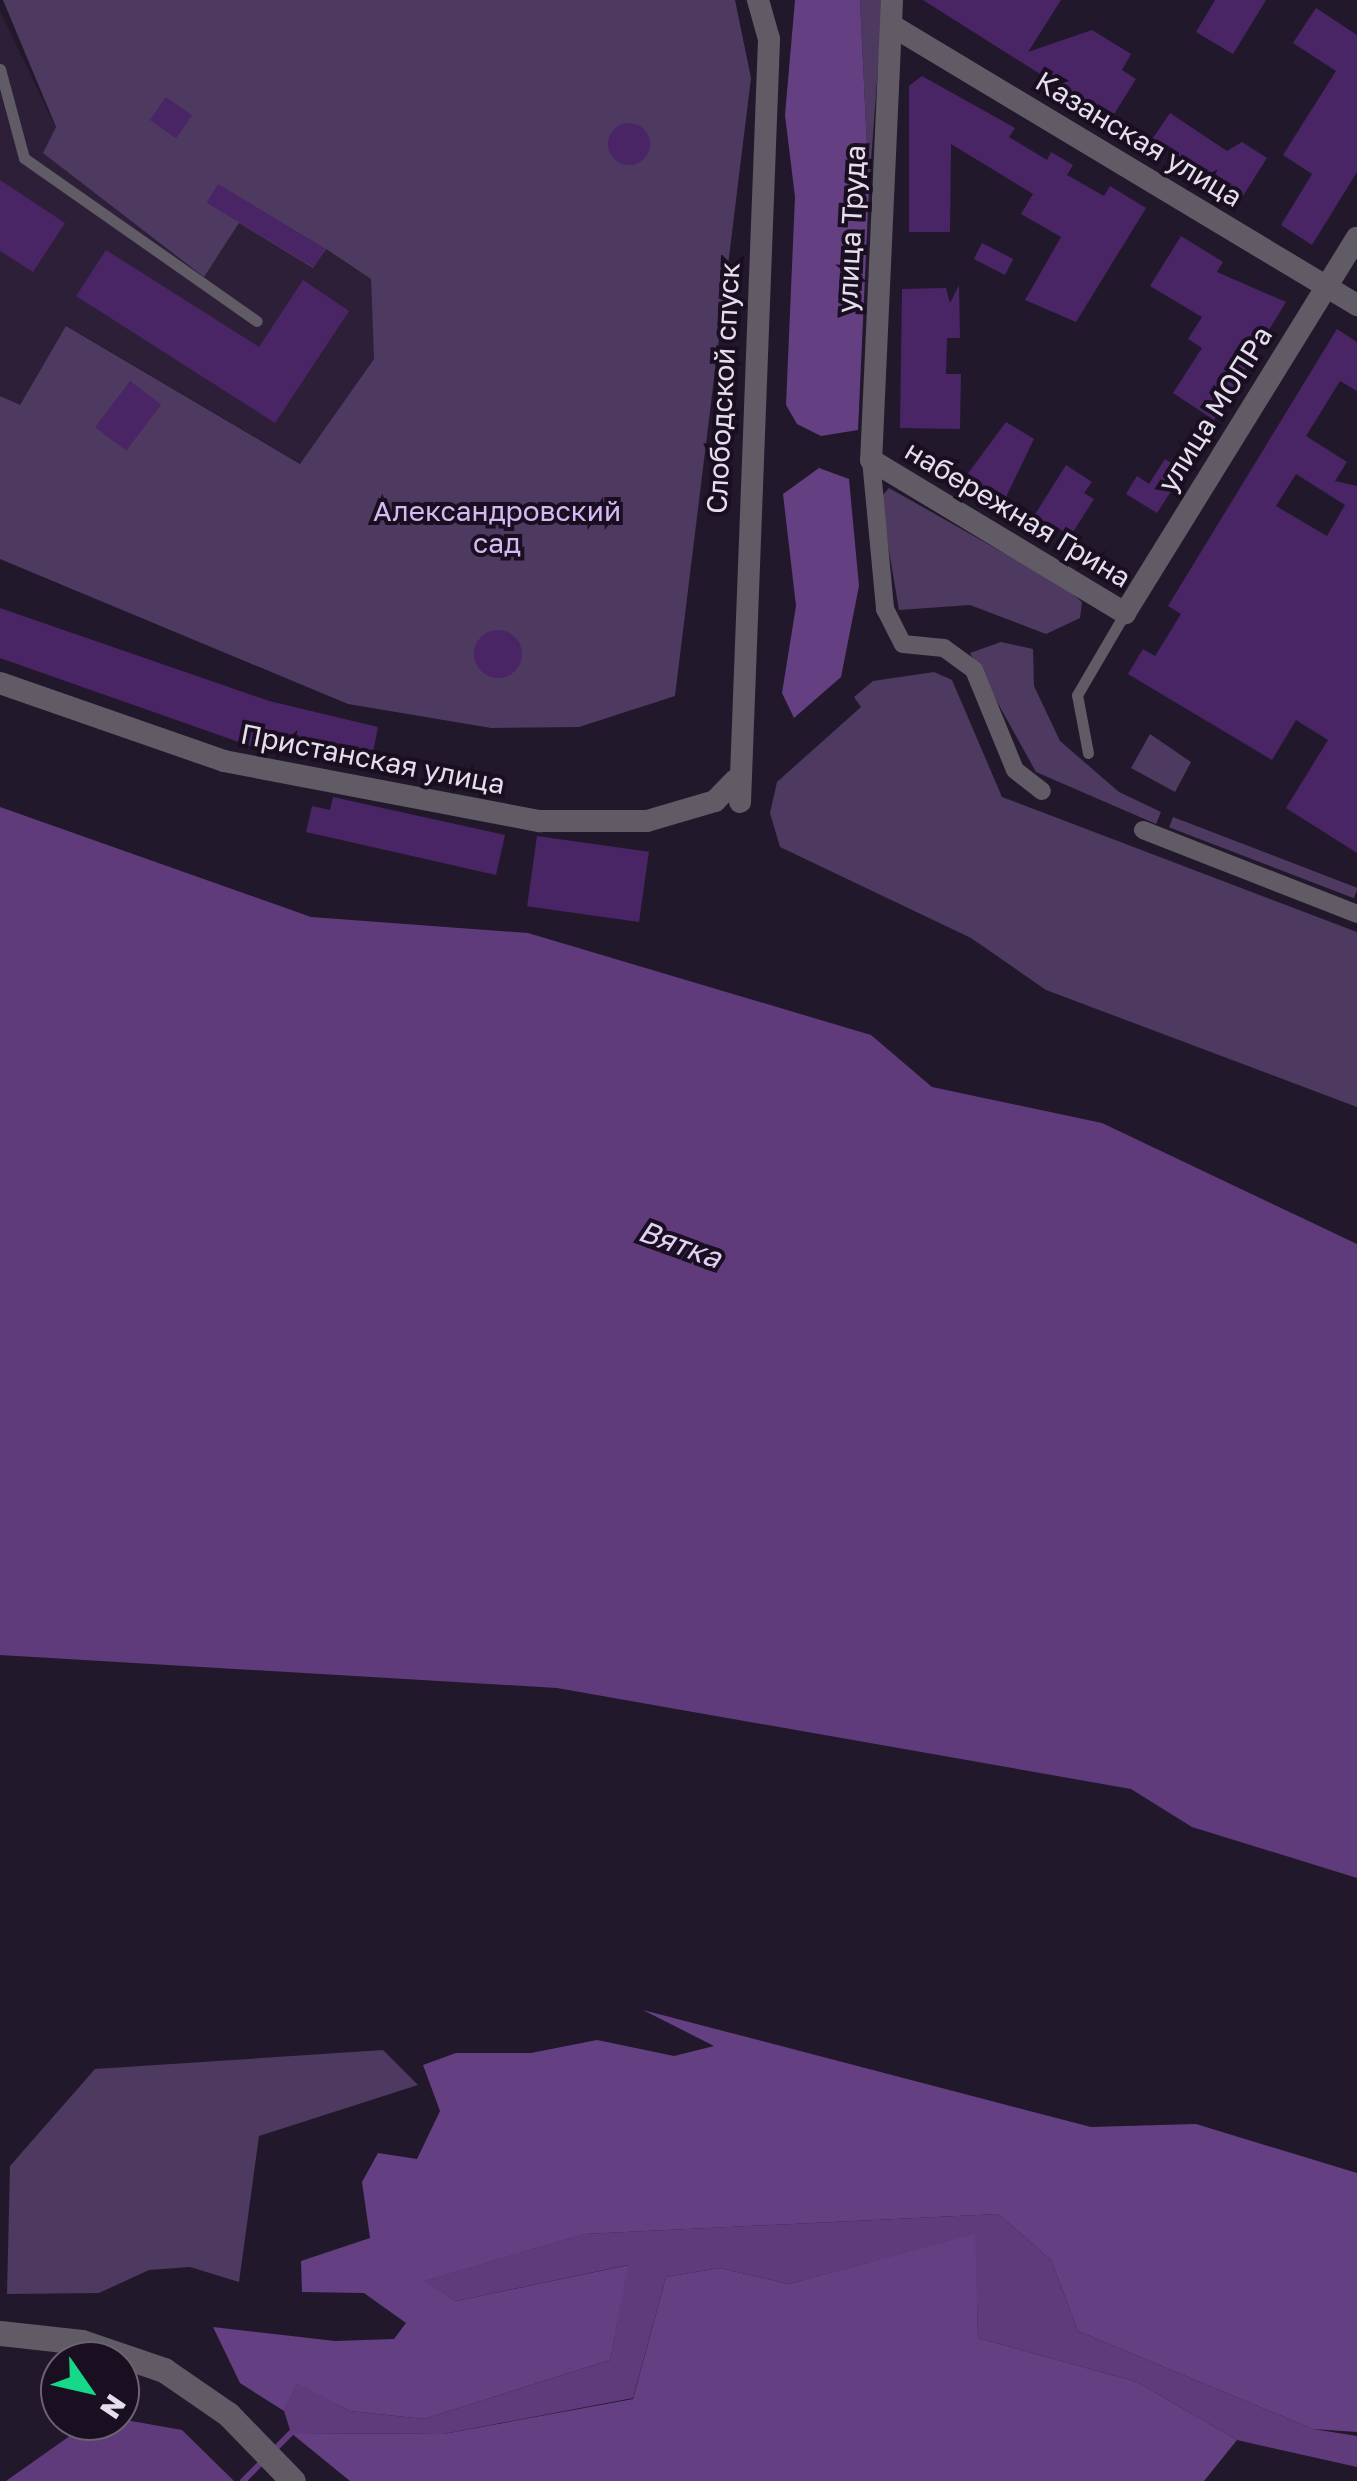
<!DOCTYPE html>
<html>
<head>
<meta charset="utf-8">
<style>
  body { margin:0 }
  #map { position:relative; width:1357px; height:2481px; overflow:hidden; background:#22182b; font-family:"Golos Text",sans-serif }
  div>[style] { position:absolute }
  .built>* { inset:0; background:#2d1f38 }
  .green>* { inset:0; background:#4e3960; transform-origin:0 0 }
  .forest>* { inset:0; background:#644082 }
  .water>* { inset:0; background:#5f3b7c }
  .stream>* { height:6px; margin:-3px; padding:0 3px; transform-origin:3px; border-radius:3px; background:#5f3b7c }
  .building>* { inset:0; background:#492565; transform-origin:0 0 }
  .round { border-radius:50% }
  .service>* { height:11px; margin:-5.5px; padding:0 5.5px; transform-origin:5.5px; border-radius:5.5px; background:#605b65 }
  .pedestrian>* { height:18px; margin:-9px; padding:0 9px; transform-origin:9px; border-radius:9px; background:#605b65 }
  .minor>* { height:22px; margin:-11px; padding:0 11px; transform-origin:11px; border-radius:11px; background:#605b65 }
  .tertiary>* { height:25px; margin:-12.5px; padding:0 12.5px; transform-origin:12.5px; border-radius:12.5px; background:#605b65 }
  span { translate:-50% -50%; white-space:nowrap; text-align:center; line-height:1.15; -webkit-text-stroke:8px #190f21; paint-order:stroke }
  .street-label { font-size:28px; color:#e5deec }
  .park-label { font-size:28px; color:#d6b9f2 }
  .water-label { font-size:30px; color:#e3d0f6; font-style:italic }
  .north { position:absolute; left:40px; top:2341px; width:100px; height:100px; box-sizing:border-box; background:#190f21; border:2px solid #6b6272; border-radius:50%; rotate:124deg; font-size:28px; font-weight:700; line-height:40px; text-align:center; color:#e5deec }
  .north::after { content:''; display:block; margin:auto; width:35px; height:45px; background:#15d989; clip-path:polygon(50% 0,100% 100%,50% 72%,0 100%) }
</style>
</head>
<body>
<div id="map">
  <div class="built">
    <i style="clip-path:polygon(0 11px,56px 128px,239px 223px,325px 249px,371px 279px,374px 359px,301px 464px,67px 326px,19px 406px,0 396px)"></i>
  </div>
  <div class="green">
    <i style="clip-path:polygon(3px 0,735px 0,751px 78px,675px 696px,579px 727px,491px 728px,348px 704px,0 559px,0 396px,20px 405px,66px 326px,300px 464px,374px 359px,371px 279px,326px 249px,313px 268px,239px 223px,204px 277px,43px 153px,56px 127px)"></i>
    <i style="clip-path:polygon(860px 0,883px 0,869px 188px)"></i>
    <i style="clip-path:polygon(889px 488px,1066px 588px,1082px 602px,1080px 618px,1046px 634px,970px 605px,899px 610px,880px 498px)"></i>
    <i style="clip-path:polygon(1001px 642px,1033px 649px,1034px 686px,1060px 741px,1119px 792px,1161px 812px,1156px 824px,1036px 772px,970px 653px)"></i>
    <i style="clip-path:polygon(934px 672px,952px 680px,1002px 797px,1357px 932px,1357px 1107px,1046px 990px,971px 938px,780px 847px,770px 813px,777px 782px,861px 707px,854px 697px,873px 681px)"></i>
    <i style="clip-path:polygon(1150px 734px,1191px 762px,1175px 792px,1131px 768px)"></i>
    <i style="left:1173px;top:817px;width:198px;height:11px;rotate:21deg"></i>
    <i style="clip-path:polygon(383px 2050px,418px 2085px,259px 2136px,239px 2282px,190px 2267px,149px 2270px,99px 2293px,7px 2294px,10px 2166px,95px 2069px)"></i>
  </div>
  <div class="forest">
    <i style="clip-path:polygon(795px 0,860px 0,869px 188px,858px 430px,821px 436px,797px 424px,786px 405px,795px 197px,785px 115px)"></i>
    <i style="clip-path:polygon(819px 468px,849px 479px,859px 586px,841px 677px,794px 718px,782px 693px,796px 606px,783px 494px)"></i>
    <i style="clip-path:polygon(643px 2010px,1091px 2127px,1196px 2124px,1357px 2173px,1357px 2432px,1313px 2429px,1078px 2331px,1051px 2260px,998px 2214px,585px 2234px,425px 2281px,456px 2301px,629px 2265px,610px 2360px,424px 2419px,350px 2411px,297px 2384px,284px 2411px,240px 2383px,213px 2327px,335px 2341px,394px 2339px,406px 2323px,364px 2293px,302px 2292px,301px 2261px,370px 2238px,362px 2182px,378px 2153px,417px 2159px,440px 2111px,423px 2065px,456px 2053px,531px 2053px,597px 2040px,674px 2056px,714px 2046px)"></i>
    <i style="clip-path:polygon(976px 2233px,978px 2338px,1137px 2382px,1237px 2440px,1204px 2481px,350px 2481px,291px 2433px,443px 2434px,633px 2399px,666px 2277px,720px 2268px,789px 2284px)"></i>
  </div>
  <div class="water">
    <i style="clip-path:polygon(0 807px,311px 917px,528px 933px,871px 1035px,932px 1087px,1102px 1123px,1357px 1244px,1357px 1878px,1192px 1827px,1131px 1789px,557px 1688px,0 1655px)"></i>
    <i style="clip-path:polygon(998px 2214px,1051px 2260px,1078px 2331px,1313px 2429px,1357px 2436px,1357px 2467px,1237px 2440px,1137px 2382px,978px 2338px,975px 2234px,789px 2284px,720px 2268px,666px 2277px,633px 2398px,443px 2434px,291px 2433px,284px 2411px,297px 2383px,350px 2411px,424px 2419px,610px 2360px,628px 2265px,456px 2301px,424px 2281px,584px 2234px)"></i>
    <i style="clip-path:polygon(120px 2419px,182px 2430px,234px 2481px,6px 2481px,91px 2421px)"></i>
  </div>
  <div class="stream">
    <i style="left:272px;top:2452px;width:27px;rotate:-45deg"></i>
    <i style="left:243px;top:2481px;width:28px;rotate:-45deg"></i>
  </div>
  <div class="building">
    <i style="clip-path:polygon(923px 0,1061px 0,1028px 52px,1092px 30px,1131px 54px,1122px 70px,1136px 79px,1111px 119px)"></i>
    <i style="clip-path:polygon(1215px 0,1266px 0,1233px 54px,1196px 32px)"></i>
    <i style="clip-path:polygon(1316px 8px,1357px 35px,1357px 172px,1312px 245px,1281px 225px,1312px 174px,1283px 155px,1336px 71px,1293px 43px)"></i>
    <i style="clip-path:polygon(922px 76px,1015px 128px,1009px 137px,1047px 160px,1051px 152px,1073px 165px,1067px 175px,1104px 196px,1110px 186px,1146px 208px,1076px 322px,1025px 300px,1061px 237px,1021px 214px,1033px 194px,951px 144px,950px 232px,909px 232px,909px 86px)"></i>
    <i style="left:166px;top:97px;width:32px;height:28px;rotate:35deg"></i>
    <i style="clip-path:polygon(1170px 113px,1227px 151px,1242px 142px,1267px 158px,1241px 199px,1153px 138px)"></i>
    <i class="round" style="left:608px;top:123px;width:42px;height:42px"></i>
    <i style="clip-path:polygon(0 180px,65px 223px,33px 272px,0 251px)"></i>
    <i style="left:218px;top:184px;width:125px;height:22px;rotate:31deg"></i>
    <i style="clip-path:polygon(1181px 236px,1223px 262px,1217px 272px,1286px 302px,1214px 420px,1173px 393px,1202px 348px,1188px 339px,1202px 317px,1150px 286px)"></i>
    <i style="left:982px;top:243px;width:35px;height:18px;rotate:27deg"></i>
    <i style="clip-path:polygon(106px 250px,259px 347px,303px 280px,349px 311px,275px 423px,76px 296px)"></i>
    <i style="clip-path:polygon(959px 285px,960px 338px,947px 338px,946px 374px,961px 374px,960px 429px,900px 428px,902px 289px,946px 288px,950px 303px)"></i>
    <i style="clip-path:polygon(evenodd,1337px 329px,1357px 342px,1357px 391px,1340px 381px,1306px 436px,1347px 462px,1335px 481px,1357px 486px,1357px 853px,1286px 808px,1328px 740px,1296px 720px,1272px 760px,1128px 674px,1143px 649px,1155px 656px,1181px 614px,1168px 606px,1337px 329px,1296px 474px,1345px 505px,1327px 536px,1276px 506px,1296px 474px)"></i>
    <i style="left:130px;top:381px;width:39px;height:58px;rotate:37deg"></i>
    <i style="clip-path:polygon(1006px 422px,1034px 439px,1005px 499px,966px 476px)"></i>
    <i style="clip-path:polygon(1165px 459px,1184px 471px,1157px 513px,1126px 494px,1137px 476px,1149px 484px)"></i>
    <i style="clip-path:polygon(1066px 465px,1092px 482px,1084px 493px,1094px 499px,1071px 535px,1034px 516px)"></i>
    <i style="clip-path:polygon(0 608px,269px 701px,378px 727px,370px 768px,253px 747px,0 658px)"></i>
    <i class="round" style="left:474px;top:630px;width:48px;height:48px"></i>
    <i style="clip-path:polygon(333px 797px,505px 835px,496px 875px,306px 832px,312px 806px,330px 810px)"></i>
    <i style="left:537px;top:836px;width:113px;height:71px;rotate:8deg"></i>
  </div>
  <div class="service">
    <i style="left:0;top:69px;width:92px;rotate:74.9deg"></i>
    <i style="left:24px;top:158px;width:284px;rotate:35deg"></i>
    <i style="left:1088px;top:753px;width:59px;rotate:-100.7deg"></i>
    <i style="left:1077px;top:695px;width:95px;rotate:-59.7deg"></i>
  </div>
  <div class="pedestrian">
    <i style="left:871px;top:460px;width:150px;rotate:84.6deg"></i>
    <i style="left:885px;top:609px;width:39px;rotate:63deg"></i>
    <i style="left:903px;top:644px;width:41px;rotate:5.6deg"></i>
    <i style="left:944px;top:648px;width:37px;rotate:36deg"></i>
    <i style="left:974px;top:670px;width:108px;rotate:67.7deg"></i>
    <i style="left:1015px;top:770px;width:34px;rotate:38deg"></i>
    <i style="left:1143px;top:830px;width:230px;rotate:21.4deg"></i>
  </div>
  <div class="minor">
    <i style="left:892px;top:0;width:460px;rotate:92.6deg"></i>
    <i style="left:871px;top:460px;width:297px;rotate:31.1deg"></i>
    <i style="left:1125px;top:613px;width:441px;rotate:-58.3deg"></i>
    <i style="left:891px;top:25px;width:544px;rotate:31deg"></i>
    <i style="left:0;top:683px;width:237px;rotate:19.2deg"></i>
    <i style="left:224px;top:761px;width:322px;rotate:10.8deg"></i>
    <i style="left:540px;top:821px;width:107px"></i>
    <i style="left:647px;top:821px;width:71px;rotate:-16.4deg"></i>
    <i style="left:715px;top:801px;width:29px;rotate:-46deg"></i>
    <i style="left:740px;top:802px;width:764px;rotate:-87.82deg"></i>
    <i style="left:769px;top:39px;width:41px;rotate:-105.8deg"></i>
  </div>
  <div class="tertiary">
    <i style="left:0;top:2333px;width:82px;rotate:6.3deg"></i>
    <i style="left:82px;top:2342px;width:87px;rotate:18.9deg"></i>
    <i style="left:164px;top:2370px;width:78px;rotate:34.5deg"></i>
    <i style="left:228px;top:2414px;width:93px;rotate:45.9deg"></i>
  </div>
  <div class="street-label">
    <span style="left:1139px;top:139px;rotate:31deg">Казанская улица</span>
    <span style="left:851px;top:229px;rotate:-87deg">улица Труда</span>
    <span style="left:723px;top:388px;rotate:-87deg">Слободской спуск</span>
    <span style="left:1215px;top:409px;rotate:-58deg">улица МОПРа</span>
    <span style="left:1018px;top:514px;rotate:31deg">набережная Грина</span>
    <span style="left:373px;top:759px;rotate:11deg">Пристанская улица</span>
  </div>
  <div class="park-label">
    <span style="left:497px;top:527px">Александровский<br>сад</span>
  </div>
  <div class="water-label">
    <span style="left:680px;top:1244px;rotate:20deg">Вятка</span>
  </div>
  <div class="north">N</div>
</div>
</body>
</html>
